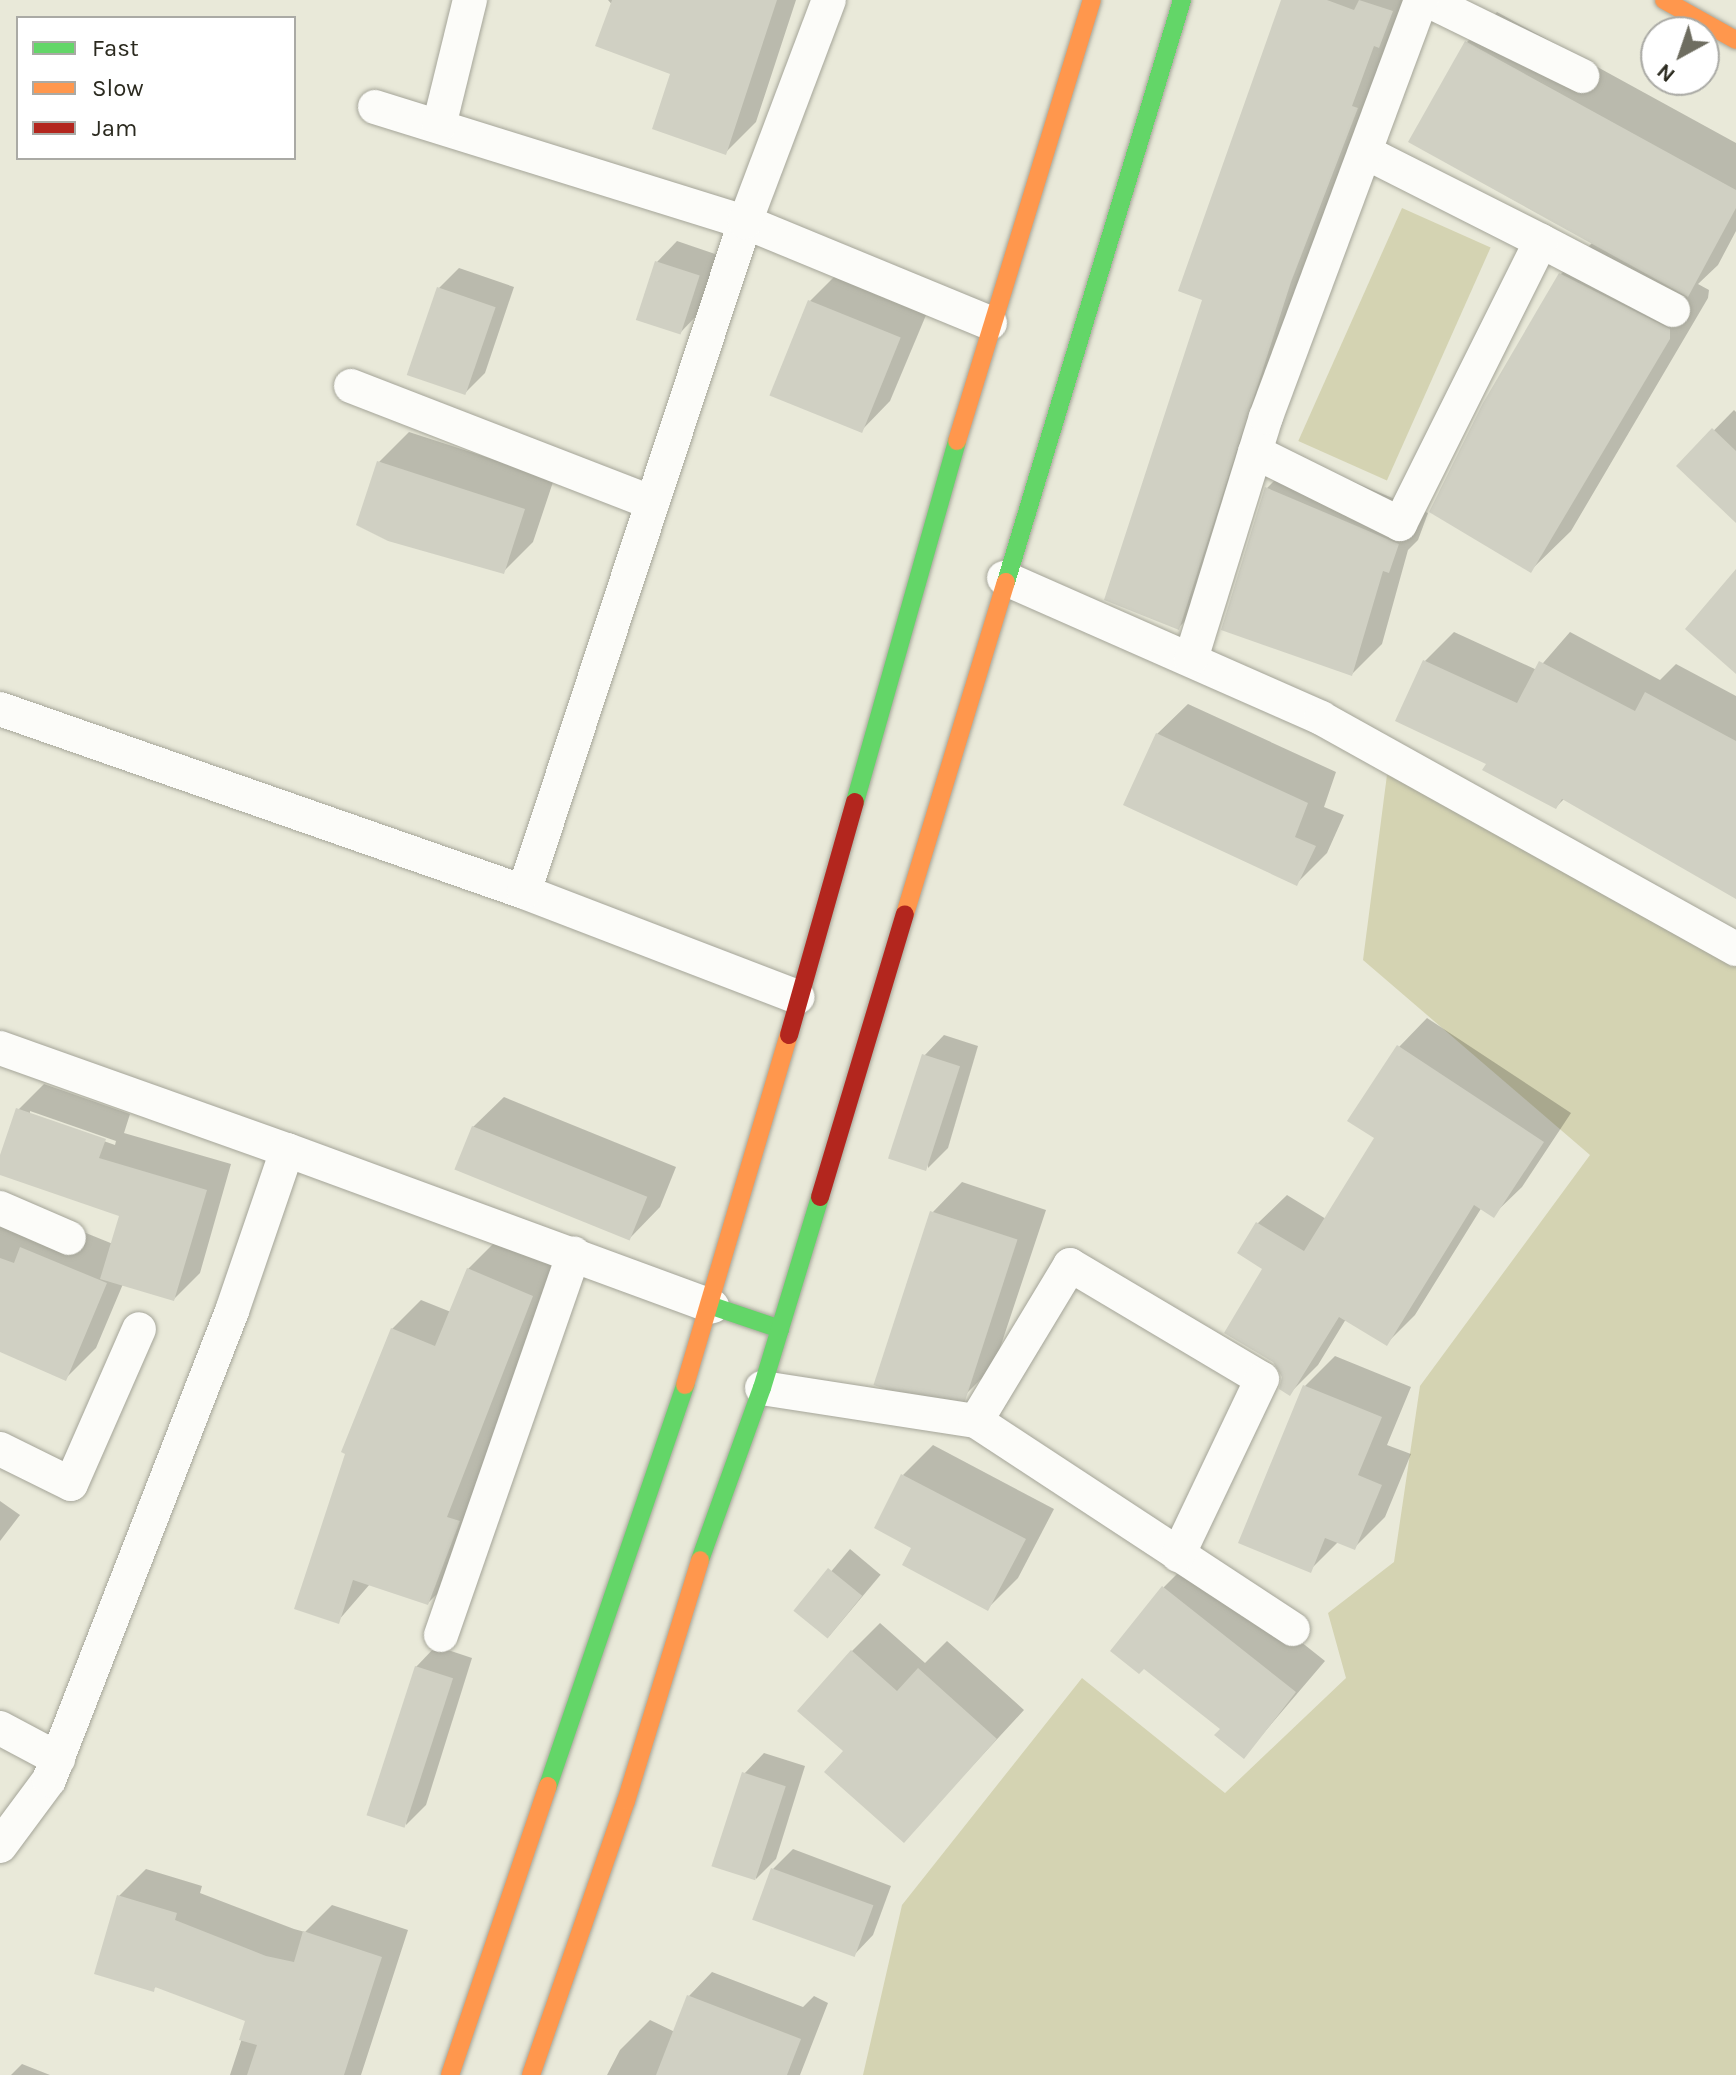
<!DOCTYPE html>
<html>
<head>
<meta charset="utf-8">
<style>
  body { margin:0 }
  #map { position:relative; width:1736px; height:2075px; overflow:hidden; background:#e9e9d9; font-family:Karla,sans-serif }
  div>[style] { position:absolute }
  .green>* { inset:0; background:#d4d3b2; transform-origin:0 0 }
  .shadow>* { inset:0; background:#0003; transform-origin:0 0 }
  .building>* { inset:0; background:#d0d0c3; transform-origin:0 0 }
  .roads { filter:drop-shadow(0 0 2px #a5a599) drop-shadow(0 0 2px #a5a599) }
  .street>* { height:34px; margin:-17px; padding:0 17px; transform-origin:17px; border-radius:17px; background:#fcfcf9 }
  .fast>* { height:18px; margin:-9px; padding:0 9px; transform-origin:9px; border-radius:9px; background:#63d668 }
  .slow>* { height:18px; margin:-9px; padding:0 9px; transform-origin:9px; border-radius:9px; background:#ff974d }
  .jam>* { height:18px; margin:-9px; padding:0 9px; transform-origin:9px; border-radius:9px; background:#b3261e }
  span { translate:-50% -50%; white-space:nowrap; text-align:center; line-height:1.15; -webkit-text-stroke:7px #fff; paint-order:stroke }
  .legend { position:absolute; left:16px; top:16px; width:280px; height:144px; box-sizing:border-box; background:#fff; border:2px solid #aaaaa5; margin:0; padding:10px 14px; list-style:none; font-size:24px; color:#2b2a1f }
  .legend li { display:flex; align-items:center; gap:16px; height:40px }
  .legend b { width:40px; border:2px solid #aaaaa5 }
  .north { position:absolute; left:1640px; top:16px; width:80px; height:80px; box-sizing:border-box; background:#fff; border:2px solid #aaaaa5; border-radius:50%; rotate:220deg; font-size:22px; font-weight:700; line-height:32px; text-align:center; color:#2b2a1f }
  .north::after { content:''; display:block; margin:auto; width:28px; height:36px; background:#6e6d60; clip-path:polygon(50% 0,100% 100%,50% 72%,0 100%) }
</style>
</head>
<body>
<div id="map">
  <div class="green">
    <i style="left:1402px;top:208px;width:97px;height:255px;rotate:24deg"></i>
    <i style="clip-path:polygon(1388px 767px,1736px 954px,1736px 2075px,863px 2075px,902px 1905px,1082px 1678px,1225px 1793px,1346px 1678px,1328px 1613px,1394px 1562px,1420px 1386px,1590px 1155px,1363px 960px)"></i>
  </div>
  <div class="shadow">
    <i style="clip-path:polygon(608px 0,796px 0,756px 122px,726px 152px,673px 73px)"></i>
    <i style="clip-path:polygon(1283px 0,1415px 0,1209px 598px,1178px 628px)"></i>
    <i style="clip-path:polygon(1497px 12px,1736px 143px,1736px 231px,1718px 265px,1698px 284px,1709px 290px,1708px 298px,1571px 531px,1531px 570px,1561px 274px,1593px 242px,1467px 42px)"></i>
    <i style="clip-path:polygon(677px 241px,718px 255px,700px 312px,680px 333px,657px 262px)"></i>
    <i style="clip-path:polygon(459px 268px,514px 287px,485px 373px,465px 393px,439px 288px)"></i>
    <i style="clip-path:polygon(840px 271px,929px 308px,890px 401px,860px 432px,810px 301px)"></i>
    <i style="clip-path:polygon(1734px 410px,1736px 412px,1736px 520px,1679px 466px)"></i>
    <i style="clip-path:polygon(409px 432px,554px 479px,533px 542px,503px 572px,379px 462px)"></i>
    <i style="clip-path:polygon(1297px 458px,1428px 513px,1418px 540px,1408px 550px,1382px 644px,1352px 674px,1267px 488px)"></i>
    <i style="clip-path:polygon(1454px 632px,1537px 670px,1570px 632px,1660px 680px,1676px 664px,1736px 696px,1736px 893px,1565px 798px,1556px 807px,1489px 763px,1425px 661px)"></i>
    <i style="clip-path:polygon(1188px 704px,1336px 772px,1324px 807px,1344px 815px,1327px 853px,1297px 883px,1157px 734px)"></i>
    <i style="clip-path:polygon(1427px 1018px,1571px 1113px,1522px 1187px,1493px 1215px,1482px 1207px,1415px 1315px,1386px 1344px,1346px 1319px,1318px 1365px,1290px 1393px,1265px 1269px,1240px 1253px,1258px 1223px,1287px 1195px,1326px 1219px,1376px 1138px,1399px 1047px)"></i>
    <i style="clip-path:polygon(944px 1035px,978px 1046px,948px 1148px,928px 1168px,924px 1056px)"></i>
    <i style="clip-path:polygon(evenodd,44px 1084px,130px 1114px,124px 1133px,231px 1164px,200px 1273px,174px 1299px,123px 1284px,96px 1348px,66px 1378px,0 1350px,0 1198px,113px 1244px,121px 1215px,0 1173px,18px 1110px,44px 1084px,30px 1111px,116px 1141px,115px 1145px,30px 1115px,30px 1111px)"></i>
    <i style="clip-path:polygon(504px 1097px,676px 1167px,660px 1207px,630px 1238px,473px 1127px)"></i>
    <i style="clip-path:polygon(962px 1182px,1046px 1210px,994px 1366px,963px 1397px,932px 1213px)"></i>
    <i style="clip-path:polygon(497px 1240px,560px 1267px,474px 1488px,487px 1492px,457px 1574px,428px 1603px,370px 1584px,338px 1621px,392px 1329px,421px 1300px,451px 1312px,468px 1269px)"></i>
    <i style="clip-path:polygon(1335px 1356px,1411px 1387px,1387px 1445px,1411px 1454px,1385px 1517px,1355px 1547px,1339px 1541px,1310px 1570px,1305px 1386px)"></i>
    <i style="clip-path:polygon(933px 1445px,1054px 1509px,1018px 1578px,988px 1608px,903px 1475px)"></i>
    <i style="clip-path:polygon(0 1501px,20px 1515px,0 1541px)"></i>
    <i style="left:850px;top:1549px;width:40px;height:81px;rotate:40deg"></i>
    <i style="clip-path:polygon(1194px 1557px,1325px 1661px,1244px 1756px,1222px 1728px,1144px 1666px,1164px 1587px)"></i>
    <i style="clip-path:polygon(880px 1623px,925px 1663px,947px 1641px,1024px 1710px,904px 1840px,846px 1751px,852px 1651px)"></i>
    <i style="clip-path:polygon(436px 1646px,472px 1658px,426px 1805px,406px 1825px,416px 1667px)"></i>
    <i style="clip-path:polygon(764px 1753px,805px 1766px,776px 1859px,756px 1879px,744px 1774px)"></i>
    <i style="clip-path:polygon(793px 1849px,891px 1886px,873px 1935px,853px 1956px,773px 1869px)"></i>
    <i style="clip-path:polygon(146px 1869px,202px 1886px,200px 1893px,294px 1929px,305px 1932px,332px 1905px,408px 1930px,361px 2075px,230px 2075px,248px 2020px,157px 1986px,153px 1989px,119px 1896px)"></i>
    <i style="clip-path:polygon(712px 1972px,803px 2007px,814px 1996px,828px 2003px,800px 2075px,607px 2075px,620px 2050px,650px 2020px,675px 2032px,689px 1996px)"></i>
    <i style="clip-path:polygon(22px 2064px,50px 2075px,11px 2075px)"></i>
  </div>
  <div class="building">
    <i style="clip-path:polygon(612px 0,777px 0,726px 155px,652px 129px,670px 74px,595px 46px)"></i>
    <i style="clip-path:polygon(1281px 0,1327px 0,1354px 10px,1359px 0,1393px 11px,1379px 48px,1374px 46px,1352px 106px,1358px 108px,1291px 282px,1179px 630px,1104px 600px,1202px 300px,1178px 291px)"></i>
    <i style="clip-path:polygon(1465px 41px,1736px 190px,1736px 208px,1688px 297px,1408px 142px)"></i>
    <i style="left:655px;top:261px;width:47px;height:62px;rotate:18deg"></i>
    <i style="clip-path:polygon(1559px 273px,1670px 329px,1670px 339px,1531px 573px,1429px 512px,1483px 403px)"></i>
    <i style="left:437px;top:287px;width:62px;height:93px;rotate:19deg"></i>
    <i style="left:808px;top:300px;width:100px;height:103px;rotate:22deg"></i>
    <i style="clip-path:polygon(1712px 428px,1736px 451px,1736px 523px,1676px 466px)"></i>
    <i style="clip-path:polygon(377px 461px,525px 509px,504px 574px,388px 541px,356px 525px)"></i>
    <i style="clip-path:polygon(1265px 487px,1399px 544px,1389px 573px,1383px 571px,1352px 676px,1221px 630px)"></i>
    <i style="clip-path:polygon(1736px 569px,1736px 674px,1685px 629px)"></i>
    <i style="clip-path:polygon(1423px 660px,1517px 703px,1539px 661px,1635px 711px,1645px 692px,1736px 741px,1736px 899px,1562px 799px,1556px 809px,1482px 770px,1486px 764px,1395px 721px)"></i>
    <i style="clip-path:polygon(1156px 733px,1308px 803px,1295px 837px,1316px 846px,1297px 886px,1123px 805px)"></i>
    <i style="clip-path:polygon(1397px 1045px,1544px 1142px,1494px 1218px,1474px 1205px,1387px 1346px,1339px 1317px,1290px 1396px,1279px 1389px,1282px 1377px,1273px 1362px,1224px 1333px,1262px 1269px,1237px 1253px,1256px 1222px,1304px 1251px,1374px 1138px,1347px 1121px)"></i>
    <i style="left:922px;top:1054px;width:40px;height:110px;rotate:18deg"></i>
    <i style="clip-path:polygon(16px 1108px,106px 1139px,99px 1158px,207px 1190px,174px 1301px,100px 1279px,119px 1216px,0 1175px,0 1155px)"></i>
    <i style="left:472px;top:1126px;width:189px;height:47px;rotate:22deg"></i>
    <i style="left:930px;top:1211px;width:92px;height:183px;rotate:18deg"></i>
    <i style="clip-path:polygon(20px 1247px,107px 1283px,66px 1381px,0 1352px,0 1258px,14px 1263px)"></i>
    <i style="clip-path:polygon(467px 1268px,533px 1296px,447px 1517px,460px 1521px,428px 1605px,353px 1580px,339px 1624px,294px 1609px,345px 1454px,341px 1452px,391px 1328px,435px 1346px)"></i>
    <i style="clip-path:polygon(1303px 1385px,1382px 1417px,1358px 1475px,1382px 1485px,1355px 1550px,1325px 1538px,1311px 1573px,1238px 1543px)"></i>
    <i style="clip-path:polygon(901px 1474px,1026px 1539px,988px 1611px,902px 1565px,911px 1548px,874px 1528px)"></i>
    <i style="left:828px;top:1568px;width:44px;height:55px;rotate:39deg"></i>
    <i style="clip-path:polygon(1162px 1586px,1296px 1692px,1244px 1759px,1214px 1735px,1220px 1729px,1144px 1669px,1139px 1674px,1110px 1651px)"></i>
    <i style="clip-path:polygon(851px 1650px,897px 1691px,918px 1668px,997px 1739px,904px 1843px,824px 1772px,843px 1751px,797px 1711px)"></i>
    <i style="left:415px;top:1666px;width:40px;height:157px;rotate:18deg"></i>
    <i style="left:742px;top:1772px;width:46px;height:99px;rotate:18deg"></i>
    <i style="left:771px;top:1868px;width:109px;height:55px;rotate:20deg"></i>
    <i style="clip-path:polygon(117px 1895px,177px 1913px,175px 1920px,266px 1956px,294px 1962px,303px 1931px,382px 1957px,344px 2075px,247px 2075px,257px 2045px,239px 2040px,245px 2021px,155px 1987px,154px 1992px,94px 1974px)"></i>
    <i style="clip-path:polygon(687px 1995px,801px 2039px,787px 2075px,656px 2075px)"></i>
  </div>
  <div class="roads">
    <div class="street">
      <i style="left:1427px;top:0;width:173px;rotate:26.1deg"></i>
      <i style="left:375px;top:107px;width:387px;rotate:17.3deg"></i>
      <i style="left:745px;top:222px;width:265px;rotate:22.4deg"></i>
      <i style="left:439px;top:126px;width:130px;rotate:-76.2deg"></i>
      <i style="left:1541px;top:241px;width:149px;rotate:27.6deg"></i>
      <i style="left:351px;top:386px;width:323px;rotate:21.2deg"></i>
      <i style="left:1255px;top:452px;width:162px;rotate:26.4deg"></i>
      <i style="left:1400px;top:524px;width:316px;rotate:-63.5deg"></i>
      <i style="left:1541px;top:241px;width:197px;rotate:-153.2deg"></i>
      <i style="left:1004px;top:578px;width:347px;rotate:23.8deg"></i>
      <i style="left:1321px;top:718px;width:475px;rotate:29.1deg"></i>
      <i style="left:1191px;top:659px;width:253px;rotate:-72.8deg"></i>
      <i style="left:1266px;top:417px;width:445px;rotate:-69.6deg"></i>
      <i style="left:0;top:709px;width:555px;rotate:19.25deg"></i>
      <i style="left:524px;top:892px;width:293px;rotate:21deg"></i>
      <i style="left:524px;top:892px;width:706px;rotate:-71.74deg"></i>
      <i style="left:745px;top:222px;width:237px;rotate:-69.3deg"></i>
      <i style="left:0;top:1048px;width:305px;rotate:19.6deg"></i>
      <i style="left:0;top:1208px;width:75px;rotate:23.5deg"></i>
      <i style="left:762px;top:1388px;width:217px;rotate:8.8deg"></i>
      <i style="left:976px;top:1421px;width:379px;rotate:33.3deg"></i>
      <i style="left:976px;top:1421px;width:182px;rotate:-58.9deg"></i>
      <i style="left:1070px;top:1265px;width:223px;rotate:30.7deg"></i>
      <i style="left:1262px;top:1379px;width:195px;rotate:115.5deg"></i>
      <i style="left:0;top:1449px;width:79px;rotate:26.2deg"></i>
      <i style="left:71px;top:1484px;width:169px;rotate:-66.3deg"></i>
      <i style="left:441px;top:1635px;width:404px;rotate:-70.8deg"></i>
      <i style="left:0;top:1728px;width:66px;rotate:28.1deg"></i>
      <i style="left:0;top:1846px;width:82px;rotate:-53.4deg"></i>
      <i style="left:49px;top:1780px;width:503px;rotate:-68.68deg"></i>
      <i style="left:232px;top:1311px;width:170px;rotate:-71.1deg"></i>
      <i style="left:287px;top:1150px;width:453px;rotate:20.2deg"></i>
    </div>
    <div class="fast">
      <i style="left:1006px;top:582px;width:608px;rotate:-73.17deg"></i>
      <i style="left:855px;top:802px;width:375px;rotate:-74.2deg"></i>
      <i style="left:712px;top:1306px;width:72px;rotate:18.7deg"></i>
      <i style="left:700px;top:1560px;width:183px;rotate:-70.2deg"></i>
      <i style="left:762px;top:1388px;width:200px;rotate:-73.1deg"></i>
      <i style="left:548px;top:1786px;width:424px;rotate:-71.1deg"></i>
    </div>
    <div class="slow">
      <i style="left:1664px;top:0;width:82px;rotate:29.1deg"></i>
      <i style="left:957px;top:441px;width:461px;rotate:-73deg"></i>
      <i style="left:905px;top:914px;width:347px;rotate:-73.1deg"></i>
      <i style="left:685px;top:1385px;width:365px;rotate:-73.5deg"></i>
      <i style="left:450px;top:2075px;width:305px;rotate:-71.3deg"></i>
      <i style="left:531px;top:2075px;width:290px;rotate:-70.9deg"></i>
      <i style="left:626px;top:1801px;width:252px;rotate:-72.9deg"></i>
    </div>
    <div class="jam">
      <i style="left:789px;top:1035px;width:242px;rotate:-74.2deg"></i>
      <i style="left:820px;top:1197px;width:295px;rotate:-73.3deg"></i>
    </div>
  </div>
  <ul class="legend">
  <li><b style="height:10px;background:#63d668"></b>Fast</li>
  <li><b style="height:10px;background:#ff974d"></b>Slow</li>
  <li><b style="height:10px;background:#b3261e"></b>Jam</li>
  </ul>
  <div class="north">N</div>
</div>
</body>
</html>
